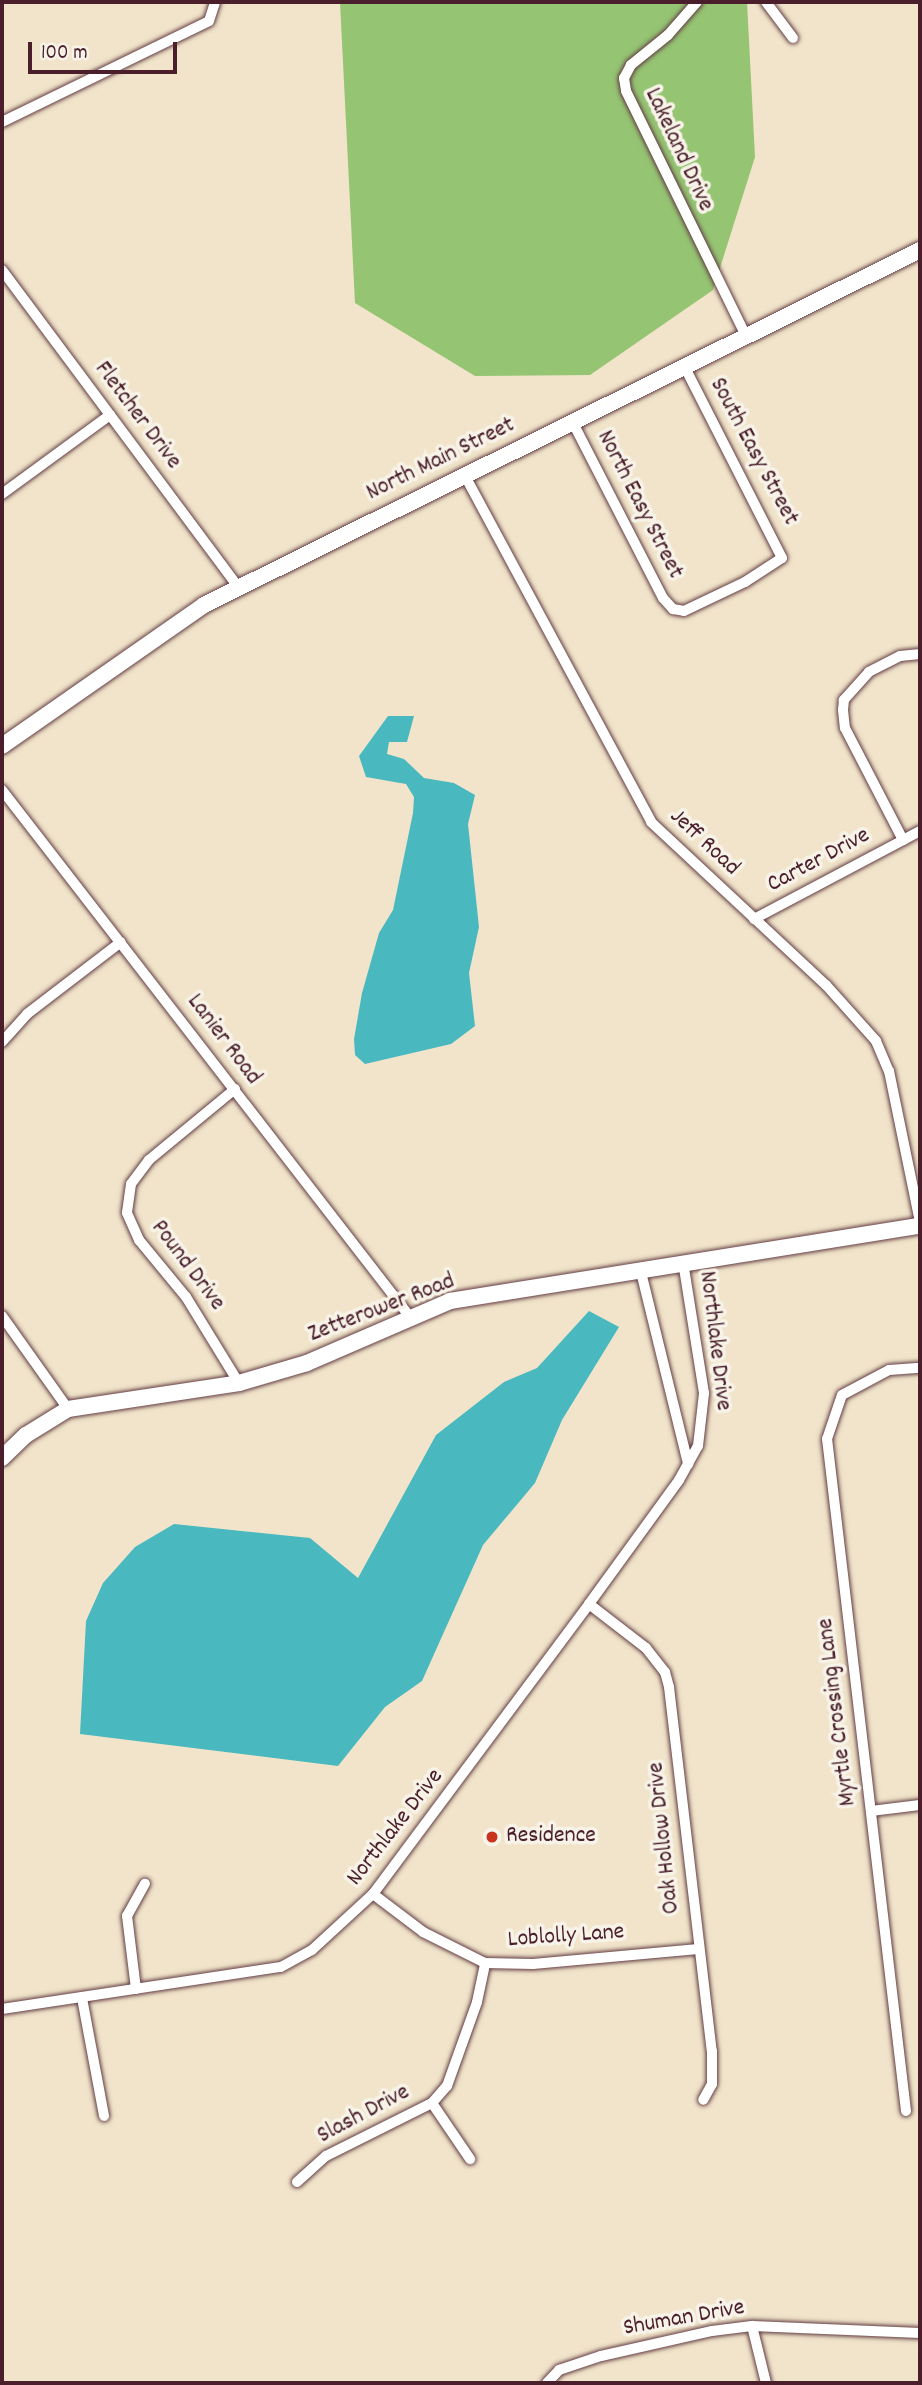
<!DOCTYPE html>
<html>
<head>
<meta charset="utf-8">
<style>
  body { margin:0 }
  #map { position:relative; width:922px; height:2385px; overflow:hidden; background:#f1e4ca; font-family:Dekko,sans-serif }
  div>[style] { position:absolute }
  .green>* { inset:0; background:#95c473 }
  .water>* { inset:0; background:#49b9bf }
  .roads { filter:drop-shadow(0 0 2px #633d43) drop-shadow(0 0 2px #633d43) }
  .street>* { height:10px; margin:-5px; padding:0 5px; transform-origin:5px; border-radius:5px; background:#fff }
  .secondary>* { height:16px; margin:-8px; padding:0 8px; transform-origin:8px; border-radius:8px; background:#fff }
  .dots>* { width:19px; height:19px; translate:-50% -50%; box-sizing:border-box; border:4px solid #f7f3e8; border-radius:50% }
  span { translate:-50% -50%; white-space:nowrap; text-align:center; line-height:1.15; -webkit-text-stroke:7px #f7f3e8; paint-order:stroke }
  .street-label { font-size:24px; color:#4a1f2b }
  .poi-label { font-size:24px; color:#4a1f2b }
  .left { translate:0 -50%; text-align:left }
  .frame { position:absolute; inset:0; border:4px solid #4a1f2b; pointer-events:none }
  .scale { position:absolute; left:28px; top:42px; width:149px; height:32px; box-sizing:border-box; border:4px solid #4a1f2b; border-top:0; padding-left:9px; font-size:21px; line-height:24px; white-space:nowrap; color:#4a1f2b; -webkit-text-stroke:5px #f7f3e8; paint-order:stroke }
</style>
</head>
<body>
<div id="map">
  <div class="green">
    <i style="clip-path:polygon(340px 2px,747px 2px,755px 157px,713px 290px,590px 375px,475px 376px,355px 303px)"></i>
  </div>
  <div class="water">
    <i style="clip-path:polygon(388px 716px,414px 716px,407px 742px,389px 742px,387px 754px,404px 759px,424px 778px,454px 783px,475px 795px,468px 824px,479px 927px,469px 973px,475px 1026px,451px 1044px,365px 1064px,355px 1055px,354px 1039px,362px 993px,379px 933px,393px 910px,413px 813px,414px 797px,406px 784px,366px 777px,359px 756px)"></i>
    <i style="clip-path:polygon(589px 1311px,619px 1327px,562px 1420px,535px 1483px,483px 1545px,422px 1681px,385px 1707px,338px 1766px,80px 1734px,86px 1621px,103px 1583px,135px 1547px,174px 1524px,310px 1538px,358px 1578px,436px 1435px,504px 1382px,537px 1368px)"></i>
  </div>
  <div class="roads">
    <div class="street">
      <i style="left:697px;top:2px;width:44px;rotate:131.3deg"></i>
      <i style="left:668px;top:35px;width:48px;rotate:141deg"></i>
      <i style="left:631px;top:65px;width:15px;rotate:118deg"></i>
      <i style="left:624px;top:78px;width:13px;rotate:81deg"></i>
      <i style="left:626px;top:91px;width:271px;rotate:63.9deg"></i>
      <i style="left:766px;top:2px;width:45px;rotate:53.1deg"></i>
      <i style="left:2px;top:122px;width:230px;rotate:-26deg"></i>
      <i style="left:209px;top:21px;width:20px;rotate:-72deg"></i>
      <i style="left:2px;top:270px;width:395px;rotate:53.3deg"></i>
      <i style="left:572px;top:421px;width:199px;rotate:62.8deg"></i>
      <i style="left:663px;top:598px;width:15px;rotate:48deg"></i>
      <i style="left:673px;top:609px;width:11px;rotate:10deg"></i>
      <i style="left:684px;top:611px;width:68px;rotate:-25.4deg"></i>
      <i style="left:745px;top:582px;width:44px;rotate:-33deg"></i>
      <i style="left:782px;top:558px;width:216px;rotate:-117deg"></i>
      <i style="left:464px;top:474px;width:395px;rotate:61.7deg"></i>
      <i style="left:651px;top:822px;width:239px;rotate:43deg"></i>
      <i style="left:826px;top:985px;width:75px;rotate:48.2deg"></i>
      <i style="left:876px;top:1041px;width:33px;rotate:67deg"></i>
      <i style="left:889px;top:1071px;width:154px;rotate:78.4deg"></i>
      <i style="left:2px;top:494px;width:134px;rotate:-36.2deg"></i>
      <i style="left:920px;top:654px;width:20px;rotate:174deg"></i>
      <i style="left:900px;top:656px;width:35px;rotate:153deg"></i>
      <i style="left:869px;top:672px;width:38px;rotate:132deg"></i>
      <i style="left:844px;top:700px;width:10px;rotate:96deg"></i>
      <i style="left:843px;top:710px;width:18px;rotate:84deg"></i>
      <i style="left:845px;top:728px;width:126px;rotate:62.6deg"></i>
      <i style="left:903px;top:840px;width:19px;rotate:-28deg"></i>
      <i style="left:2px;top:790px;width:666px;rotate:52.25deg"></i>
      <i style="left:754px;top:919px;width:169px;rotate:-27.9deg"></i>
      <i style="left:2px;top:1042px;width:38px;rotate:-48deg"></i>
      <i style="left:27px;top:1014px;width:118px;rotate:-37.5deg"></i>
      <i style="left:235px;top:1089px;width:112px;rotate:140.5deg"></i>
      <i style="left:149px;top:1160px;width:30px;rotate:127deg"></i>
      <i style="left:131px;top:1184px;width:29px;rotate:98deg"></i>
      <i style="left:127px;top:1213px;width:30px;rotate:66deg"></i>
      <i style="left:139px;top:1240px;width:74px;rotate:50.5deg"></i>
      <i style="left:186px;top:1297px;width:101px;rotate:58.4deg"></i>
      <i style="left:640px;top:1268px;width:202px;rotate:76.2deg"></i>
      <i style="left:2px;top:1316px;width:114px;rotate:54.6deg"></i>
      <i style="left:589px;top:1604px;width:72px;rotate:37.7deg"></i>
      <i style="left:646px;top:1648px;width:31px;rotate:52deg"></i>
      <i style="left:665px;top:1672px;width:16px;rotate:75deg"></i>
      <i style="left:669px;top:1687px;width:367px;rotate:83.3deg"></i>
      <i style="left:712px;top:2051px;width:33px;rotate:90deg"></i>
      <i style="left:712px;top:2084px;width:18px;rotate:119deg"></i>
      <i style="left:871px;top:1811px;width:49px;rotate:-7deg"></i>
      <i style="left:373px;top:1894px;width:63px;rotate:37.2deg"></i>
      <i style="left:423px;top:1932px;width:69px;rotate:26.6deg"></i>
      <i style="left:485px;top:1963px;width:48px;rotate:1.2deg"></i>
      <i style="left:533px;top:1964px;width:166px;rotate:-5.2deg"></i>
      <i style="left:136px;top:1989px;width:74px;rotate:-97deg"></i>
      <i style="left:127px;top:1916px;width:37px;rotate:-61deg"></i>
      <i style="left:82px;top:1998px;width:120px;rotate:79.4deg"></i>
      <i style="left:2px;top:2009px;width:282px;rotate:-8.6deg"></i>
      <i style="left:281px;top:1967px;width:35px;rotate:-29deg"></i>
      <i style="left:312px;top:1950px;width:83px;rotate:-42.6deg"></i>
      <i style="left:373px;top:1894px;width:362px;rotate:-53.3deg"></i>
      <i style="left:589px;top:1604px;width:153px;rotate:-54deg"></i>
      <i style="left:679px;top:1480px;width:39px;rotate:-61deg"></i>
      <i style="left:698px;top:1446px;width:53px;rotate:-83.5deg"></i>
      <i style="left:704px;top:1393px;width:133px;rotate:-99.1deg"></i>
      <i style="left:432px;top:2103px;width:68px;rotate:55.8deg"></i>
      <i style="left:906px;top:2111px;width:677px;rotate:-96.7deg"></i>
      <i style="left:827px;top:1439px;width:46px;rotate:-71.2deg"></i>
      <i style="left:842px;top:1395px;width:53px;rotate:-28deg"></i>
      <i style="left:889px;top:1370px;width:31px;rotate:-4deg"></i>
      <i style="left:297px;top:2182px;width:39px;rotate:-42deg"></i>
      <i style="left:326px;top:2156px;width:119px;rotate:-26.6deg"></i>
      <i style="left:432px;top:2103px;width:23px;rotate:-49deg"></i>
      <i style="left:447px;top:2086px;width:89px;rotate:-70.3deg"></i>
      <i style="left:477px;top:2002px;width:40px;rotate:-78deg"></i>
      <i style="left:752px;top:2326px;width:59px;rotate:76.2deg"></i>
      <i style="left:547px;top:2383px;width:18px;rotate:-47deg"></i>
      <i style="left:559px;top:2370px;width:44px;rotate:-18.4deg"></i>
      <i style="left:601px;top:2356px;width:114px;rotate:-12.7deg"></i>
      <i style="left:712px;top:2331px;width:40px;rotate:-7.1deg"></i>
      <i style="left:752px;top:2326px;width:168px;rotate:2.4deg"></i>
    </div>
    <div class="secondary">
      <i style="left:2px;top:746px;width:246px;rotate:-34.9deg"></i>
      <i style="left:204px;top:605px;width:799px;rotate:-26.37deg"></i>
      <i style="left:2px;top:1458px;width:33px;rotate:-44deg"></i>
      <i style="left:26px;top:1435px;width:49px;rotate:-31.8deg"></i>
      <i style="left:68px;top:1409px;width:173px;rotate:-8.6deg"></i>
      <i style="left:239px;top:1383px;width:71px;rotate:-16.4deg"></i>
      <i style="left:307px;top:1363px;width:156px;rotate:-23.4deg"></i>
      <i style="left:450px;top:1301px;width:476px;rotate:-9.1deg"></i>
    </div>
  </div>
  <div class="dots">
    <i style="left:492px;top:1837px;background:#c8321e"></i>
  </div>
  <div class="street-label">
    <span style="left:678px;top:150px;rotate:65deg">Lakeland Drive</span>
    <span style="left:137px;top:416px;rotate:53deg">Fletcher Drive</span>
    <span style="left:753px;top:452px;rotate:62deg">South Easy Street</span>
    <span style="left:441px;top:460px;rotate:-26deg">North Main Street</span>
    <span style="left:639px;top:505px;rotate:63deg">North Easy Street</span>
    <span style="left:704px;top:843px;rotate:43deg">Jeff Road</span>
    <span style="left:819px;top:861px;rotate:-28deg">Carter Drive</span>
    <span style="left:223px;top:1040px;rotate:53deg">Lanier Road</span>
    <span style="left:187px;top:1266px;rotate:53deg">Pound Drive</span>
    <span style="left:382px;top:1309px;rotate:-21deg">Zetterower Road</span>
    <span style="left:714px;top:1341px;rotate:83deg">Northlake Drive</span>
    <span style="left:838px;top:1712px;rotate:-97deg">Myrtle Crossing Lane</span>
    <span style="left:396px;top:1828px;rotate:-52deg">Northlake Drive</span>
    <span style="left:665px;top:1838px;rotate:-96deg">Oak Hollow Drive</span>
    <span style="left:566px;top:1937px;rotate:-4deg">Loblolly Lane</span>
    <span style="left:364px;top:2115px;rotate:-28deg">Slash Drive</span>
    <span style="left:684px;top:2319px;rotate:-10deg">Shuman Drive</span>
  </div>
  <div class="poi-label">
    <span class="left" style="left:506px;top:1837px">Residence</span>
  </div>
  <div class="frame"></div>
  <div class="scale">100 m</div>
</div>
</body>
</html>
